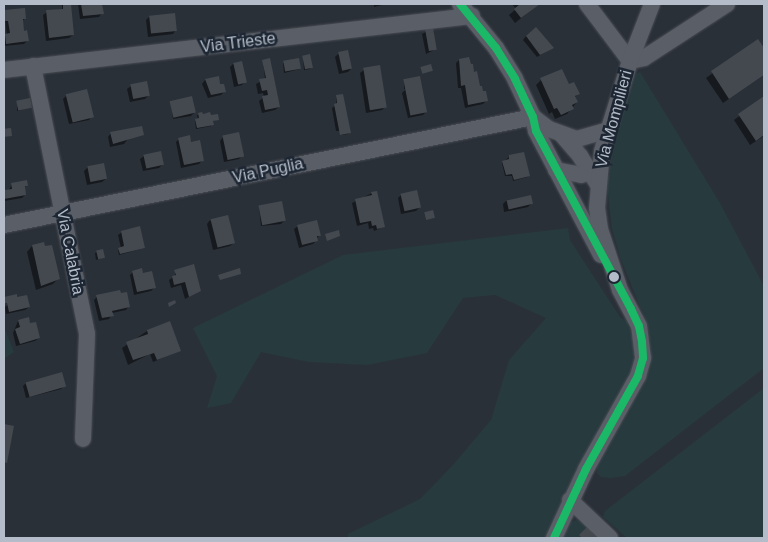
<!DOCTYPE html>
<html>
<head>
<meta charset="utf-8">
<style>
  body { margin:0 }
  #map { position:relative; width:768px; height:542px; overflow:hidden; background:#2a3038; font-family:Helvetica,sans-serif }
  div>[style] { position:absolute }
  .green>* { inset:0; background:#273a3e }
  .shadow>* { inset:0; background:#0007 }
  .building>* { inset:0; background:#444950; transform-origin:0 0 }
  .roads { filter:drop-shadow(0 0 1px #484c53) drop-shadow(0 0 1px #484c53) }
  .minor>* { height:16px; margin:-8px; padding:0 8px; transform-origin:8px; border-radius:8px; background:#5a5e66 }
  .bus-1>* { height:8px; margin:-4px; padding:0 4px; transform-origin:4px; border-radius:4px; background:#1ab867 }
  .dots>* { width:14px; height:14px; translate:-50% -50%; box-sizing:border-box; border:2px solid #1d2633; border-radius:50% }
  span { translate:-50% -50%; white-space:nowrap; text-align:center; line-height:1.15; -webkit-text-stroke:5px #1d2633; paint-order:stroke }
  .street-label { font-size:16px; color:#b4bcc9 }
  .frame { position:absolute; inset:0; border:5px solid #b4bcc9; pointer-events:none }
</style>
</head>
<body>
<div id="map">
  <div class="green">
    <i style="clip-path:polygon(640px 72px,720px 203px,764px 286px,764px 368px,625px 476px,611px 478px,601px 477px,597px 473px,597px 467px,642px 385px,648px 367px,650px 349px,648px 326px,621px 260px,612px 229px,607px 186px,612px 149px,620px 116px,633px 76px)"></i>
    <i style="clip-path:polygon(568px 228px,570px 240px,620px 317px,627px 321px,636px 347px,631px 372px,549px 538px,348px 538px,348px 534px,420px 499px,452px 466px,491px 420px,509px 360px,546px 318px,495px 295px,463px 298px,427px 353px,367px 365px,309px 362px,261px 352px,231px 403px,207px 408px,217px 376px,193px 328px,343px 255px)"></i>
    <i style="clip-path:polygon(4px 327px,14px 352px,4px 359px)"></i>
    <i style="clip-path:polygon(764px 388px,764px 538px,627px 538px,603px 517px,605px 511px)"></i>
    <i style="clip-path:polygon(576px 520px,582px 522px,598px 538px,560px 538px,567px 524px)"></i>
  </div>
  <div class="shadow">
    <i style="clip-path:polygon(62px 4px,69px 4px,73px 35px,69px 38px,46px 41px,43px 15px,47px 12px,62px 10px)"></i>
    <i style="clip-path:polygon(78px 4px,101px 4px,102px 13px,99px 17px,80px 19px)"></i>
    <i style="clip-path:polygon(374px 4px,382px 4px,382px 5px,374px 7px)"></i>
    <i style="clip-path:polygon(512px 4px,539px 4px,515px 23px,509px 15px,516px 9px)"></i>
    <i style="clip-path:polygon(24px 9px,25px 18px,22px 22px,23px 32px,27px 41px,24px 44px,4px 46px,4px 37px,7px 35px,4px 11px)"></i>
    <i style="clip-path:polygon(149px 17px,176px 30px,173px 34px,148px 37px,146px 20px)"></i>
    <i style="clip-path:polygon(432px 29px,436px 49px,426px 54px,422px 34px)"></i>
    <i style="clip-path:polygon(526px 36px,552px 48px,537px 57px,523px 40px)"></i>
    <i style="clip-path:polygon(758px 41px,764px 51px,764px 75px,723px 103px,706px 78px)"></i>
    <i style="clip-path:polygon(338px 54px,351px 69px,348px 72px,339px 74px,335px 57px)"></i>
    <i style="clip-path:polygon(303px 57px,311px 67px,310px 69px,304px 70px)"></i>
    <i style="clip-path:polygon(459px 60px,486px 101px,483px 104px,465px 108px,461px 88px,458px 88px,456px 63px)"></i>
    <i style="clip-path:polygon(263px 61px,279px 107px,275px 110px,262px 113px,259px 101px,264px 97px,263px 93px,258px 94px,256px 84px,265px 79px)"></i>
    <i style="clip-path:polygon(241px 62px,246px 81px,242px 85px,234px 87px,230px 67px,233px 64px)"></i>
    <i style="clip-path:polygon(283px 63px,300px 69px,284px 73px)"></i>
    <i style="clip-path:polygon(364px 70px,386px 106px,382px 110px,366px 113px,360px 73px)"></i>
    <i style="clip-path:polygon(218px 78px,219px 86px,224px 92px,221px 95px,208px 98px,202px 84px,205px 80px)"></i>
    <i style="clip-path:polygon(541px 80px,568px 86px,578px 94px,575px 97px,577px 102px,567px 114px,555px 119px,552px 112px,549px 114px,536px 85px)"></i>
    <i style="clip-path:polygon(404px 81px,426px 112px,423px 115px,408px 118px,402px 93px,406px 89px,404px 89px)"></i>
    <i style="clip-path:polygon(131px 86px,148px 96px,145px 99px,130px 102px,127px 89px)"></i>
    <i style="clip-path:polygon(67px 95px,92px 116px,89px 120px,69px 124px,63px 99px)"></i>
    <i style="clip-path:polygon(336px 96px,349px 133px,348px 134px,342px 135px,341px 131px,336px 131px,332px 108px,336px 105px)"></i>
    <i style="clip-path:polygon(764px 98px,764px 136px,750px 145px,734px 120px)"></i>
    <i style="clip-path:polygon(17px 102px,31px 107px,17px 111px)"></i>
    <i style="clip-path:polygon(171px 102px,194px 113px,191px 116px,173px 119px)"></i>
    <i style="clip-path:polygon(209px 113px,210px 117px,217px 119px,212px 122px,211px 126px,196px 129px,195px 121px,198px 120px,197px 115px)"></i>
    <i style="clip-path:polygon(111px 133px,142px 135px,128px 139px,124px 144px,110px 147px,108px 137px)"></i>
    <i style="clip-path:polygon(223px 137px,243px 155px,239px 159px,224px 162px,220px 141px)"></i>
    <i style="clip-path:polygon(179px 139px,190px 144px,203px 160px,199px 164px,181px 168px,176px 142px)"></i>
    <i style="clip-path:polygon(144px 156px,162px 165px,159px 168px,143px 171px,140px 159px)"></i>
    <i style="clip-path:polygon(509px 157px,528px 176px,527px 177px,513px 181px,512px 176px,505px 176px,502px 163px)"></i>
    <i style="clip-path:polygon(88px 167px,106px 179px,102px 182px,87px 185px,84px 171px)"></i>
    <i style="clip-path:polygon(12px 184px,27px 185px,24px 188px,25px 195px,22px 198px,4px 201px,4px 191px,9px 190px)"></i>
    <i style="clip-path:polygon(372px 193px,383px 227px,374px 231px,373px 228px,369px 229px,368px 223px,357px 226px,352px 203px)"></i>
    <i style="clip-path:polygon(401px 195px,420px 207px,416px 211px,401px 214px,398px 198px)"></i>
    <i style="clip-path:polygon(506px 201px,531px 204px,528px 207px,504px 212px,503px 204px)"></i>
    <i style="clip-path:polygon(259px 207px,285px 220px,281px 224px,261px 226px)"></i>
    <i style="clip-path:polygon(210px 220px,234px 243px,230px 246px,213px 250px,207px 224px)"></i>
    <i style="clip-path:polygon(298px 226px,319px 235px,316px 241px,313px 244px,299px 248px,294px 229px)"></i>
    <i style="clip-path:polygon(122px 232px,144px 248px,119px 255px,118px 250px,121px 248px,118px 235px)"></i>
    <i style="clip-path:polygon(32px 246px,58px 279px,53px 284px,36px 290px,27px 252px)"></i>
    <i style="clip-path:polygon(102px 250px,104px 257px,96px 260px,95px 253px)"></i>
    <i style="clip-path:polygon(175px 271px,200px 291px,185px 299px,181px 285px,171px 288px,169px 280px,175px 276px)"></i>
    <i style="clip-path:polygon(133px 272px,142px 274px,154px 288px,151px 291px,134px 295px,130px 275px)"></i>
    <i style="clip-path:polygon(16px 296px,16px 299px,29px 307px,25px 310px,6px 314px,5px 307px,9px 303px,4px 304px,4px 299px)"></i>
    <i style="clip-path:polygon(97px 297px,129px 306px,126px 310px,112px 313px,109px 319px,99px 321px,94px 300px)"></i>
    <i style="clip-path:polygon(18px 321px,29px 325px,39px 338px,35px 341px,16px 346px,13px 333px)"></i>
    <i style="clip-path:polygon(147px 331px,179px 351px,153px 362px,150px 354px,128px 365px,122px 348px)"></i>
    <i style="clip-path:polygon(26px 383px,64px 386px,61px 389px,26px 398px,23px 386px)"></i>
  </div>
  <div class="building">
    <i style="clip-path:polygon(63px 4px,71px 4px,74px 35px,49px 38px,46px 10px,63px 9px)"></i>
    <i style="clip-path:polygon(81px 4px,102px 4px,104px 14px,83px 16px)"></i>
    <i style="clip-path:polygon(520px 4px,540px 4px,521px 18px,514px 9px)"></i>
    <i style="clip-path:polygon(25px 8px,26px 19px,23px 19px,24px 31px,27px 30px,29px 41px,6px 44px,5px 34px,10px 33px,8px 21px,4px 21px,4px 10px)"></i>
    <i style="left:175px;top:13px;width:18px;height:26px;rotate:84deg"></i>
    <i style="clip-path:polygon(536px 27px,554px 48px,540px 55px,526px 36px)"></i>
    <i style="left:433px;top:28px;width:22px;height:8px;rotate:80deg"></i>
    <i style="clip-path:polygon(758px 39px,764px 48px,764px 75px,729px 99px,711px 71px)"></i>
    <i style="left:348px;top:50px;width:19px;height:10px;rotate:78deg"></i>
    <i style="left:310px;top:54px;width:14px;height:8px;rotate:78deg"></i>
    <i style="clip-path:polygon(469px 57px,471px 64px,473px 64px,474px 72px,477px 71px,480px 86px,482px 86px,483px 91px,486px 91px,488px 101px,468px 105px,465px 85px,461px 86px,459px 59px)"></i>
    <i style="clip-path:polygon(270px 58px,280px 107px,265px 110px,262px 96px,268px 95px,267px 90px,262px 91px,259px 79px,266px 78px,262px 60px)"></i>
    <i style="left:299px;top:58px;width:11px;height:16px;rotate:80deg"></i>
    <i style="left:242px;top:61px;width:22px;height:9px;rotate:77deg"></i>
    <i style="left:431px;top:64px;width:7px;height:11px;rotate:74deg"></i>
    <i style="left:380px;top:65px;width:43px;height:17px;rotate:81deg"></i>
    <i style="clip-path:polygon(562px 69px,569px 84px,574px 82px,580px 94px,575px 96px,578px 102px,572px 105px,574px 109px,561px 115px,557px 108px,554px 109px,540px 78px)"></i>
    <i style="clip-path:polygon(219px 76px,220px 84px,224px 84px,226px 92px,211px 95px,205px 79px)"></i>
    <i style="left:420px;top:76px;width:37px;height:17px;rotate:79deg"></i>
    <i style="left:147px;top:81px;width:15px;height:17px;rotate:79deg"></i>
    <i style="left:87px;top:89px;width:29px;height:22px;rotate:76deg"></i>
    <i style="clip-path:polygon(343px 94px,351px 133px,340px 135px,334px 104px,337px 103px,336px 95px)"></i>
    <i style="left:192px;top:96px;width:17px;height:23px;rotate:77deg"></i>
    <i style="clip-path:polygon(764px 96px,764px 135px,756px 141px,738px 114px)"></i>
    <i style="left:30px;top:98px;width:10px;height:14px;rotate:79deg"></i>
    <i style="clip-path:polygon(202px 112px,203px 114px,210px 112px,211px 115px,218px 114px,219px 120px,213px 121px,214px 125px,197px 128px,195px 119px,199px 118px,198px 113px)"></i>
    <i style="clip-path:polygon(142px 126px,144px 135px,113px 144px,110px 132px)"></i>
    <i style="left:11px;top:128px;width:8px;height:7px;rotate:83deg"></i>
    <i style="left:239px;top:132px;width:25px;height:17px;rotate:78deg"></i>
    <i style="clip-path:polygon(190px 135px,191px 142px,200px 140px,204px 161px,184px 165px,178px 138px)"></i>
    <i style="left:161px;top:151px;width:14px;height:18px;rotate:78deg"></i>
    <i style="clip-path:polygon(524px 152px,530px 176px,514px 180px,512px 174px,506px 175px,502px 161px,509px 159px,509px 155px)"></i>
    <i style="left:104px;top:163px;width:16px;height:17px;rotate:79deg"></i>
    <i style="clip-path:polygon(27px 180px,28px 186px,25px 186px,26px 195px,4px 199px,4px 190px,12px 189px,11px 183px)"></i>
    <i style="left:417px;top:190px;width:18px;height:17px;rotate:77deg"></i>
    <i style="clip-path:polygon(377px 191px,385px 227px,377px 229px,376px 225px,372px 226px,371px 221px,360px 223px,355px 199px,372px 195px,371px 192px)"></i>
    <i style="left:531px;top:195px;width:9px;height:25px;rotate:77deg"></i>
    <i style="left:282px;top:201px;width:20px;height:24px;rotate:79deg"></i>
    <i style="left:433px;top:210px;width:8px;height:9px;rotate:76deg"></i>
    <i style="left:228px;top:215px;width:29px;height:18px;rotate:76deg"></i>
    <i style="clip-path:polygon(317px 220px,321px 236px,317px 236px,318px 241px,302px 245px,297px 225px)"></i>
    <i style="clip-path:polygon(140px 226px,145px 248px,120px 254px,118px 248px,124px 246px,121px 231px)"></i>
    <i style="clip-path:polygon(339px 230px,340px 236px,327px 241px,325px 234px)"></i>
    <i style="clip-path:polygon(44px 242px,45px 246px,52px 245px,60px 279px,41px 286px,32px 245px)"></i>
    <i style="left:103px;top:249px;width:9px;height:7px;rotate:77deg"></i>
    <i style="clip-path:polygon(194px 264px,201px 291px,189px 297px,185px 282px,174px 285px,172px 276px,176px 275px,174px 270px)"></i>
    <i style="clip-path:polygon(142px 268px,143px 273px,152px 271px,156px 288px,137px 292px,132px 271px)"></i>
    <i style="clip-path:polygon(240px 268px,241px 274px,220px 280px,218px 275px)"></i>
    <i style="clip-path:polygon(120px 290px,121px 293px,127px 292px,130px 307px,112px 311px,114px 316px,102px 318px,96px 295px)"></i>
    <i style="clip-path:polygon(17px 294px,17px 297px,27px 295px,30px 307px,9px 312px,7px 303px,4px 304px,4px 297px)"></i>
    <i style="clip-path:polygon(175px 300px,176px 303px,169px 307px,168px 303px)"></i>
    <i style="clip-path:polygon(29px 317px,30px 323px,36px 322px,40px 338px,20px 344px,15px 329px,20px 327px,18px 320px)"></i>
    <i style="clip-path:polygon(170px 321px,181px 351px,157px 360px,154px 353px,133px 360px,126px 342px,148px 334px,147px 330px)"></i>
    <i style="left:62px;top:372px;width:15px;height:38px;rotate:74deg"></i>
    <i style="clip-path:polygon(4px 424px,14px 426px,7px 463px,4px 462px)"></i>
    <i style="clip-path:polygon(587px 527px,598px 538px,582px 538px,579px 535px)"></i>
  </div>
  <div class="roads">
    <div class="minor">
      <i style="left:460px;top:4px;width:57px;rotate:50.7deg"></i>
      <i style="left:496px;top:48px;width:36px;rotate:58deg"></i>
      <i style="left:515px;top:79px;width:42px;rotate:64.7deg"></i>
      <i style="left:533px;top:117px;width:14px;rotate:78deg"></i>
      <i style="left:536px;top:131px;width:140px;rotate:62.3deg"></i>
      <i style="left:587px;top:4px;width:71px;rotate:53deg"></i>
      <i style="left:630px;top:61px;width:14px;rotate:-12deg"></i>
      <i style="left:644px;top:58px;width:99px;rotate:-33deg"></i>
      <i style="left:33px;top:66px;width:273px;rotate:78.6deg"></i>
      <i style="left:87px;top:334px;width:105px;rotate:92.2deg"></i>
      <i style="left:4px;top:70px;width:471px;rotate:-6.6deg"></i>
      <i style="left:533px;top:117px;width:20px;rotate:37deg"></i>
      <i style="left:549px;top:129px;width:30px;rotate:20deg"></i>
      <i style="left:577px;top:139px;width:32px;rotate:-16deg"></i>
      <i style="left:562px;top:135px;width:28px;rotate:49deg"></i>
      <i style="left:580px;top:156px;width:34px;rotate:58deg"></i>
      <i style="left:556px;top:170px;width:25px;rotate:11deg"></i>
      <i style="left:581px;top:175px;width:19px;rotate:-21deg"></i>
      <i style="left:4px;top:225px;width:540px;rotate:-11.54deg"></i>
      <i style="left:570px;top:500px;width:55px;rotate:43.5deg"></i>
      <i style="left:554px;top:538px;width:76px;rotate:-65.1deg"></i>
      <i style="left:586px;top:469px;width:107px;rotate:-60.8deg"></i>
      <i style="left:638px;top:376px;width:19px;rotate:-74deg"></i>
      <i style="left:643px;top:358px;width:32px;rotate:-97deg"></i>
      <i style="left:639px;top:326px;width:41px;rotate:-117.8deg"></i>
      <i style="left:620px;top:290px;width:64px;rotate:-108.2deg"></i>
      <i style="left:600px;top:229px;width:21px;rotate:-98deg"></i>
      <i style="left:597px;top:208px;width:57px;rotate:-85deg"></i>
      <i style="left:602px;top:151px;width:94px;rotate:-72.7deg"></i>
      <i style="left:630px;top:61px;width:61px;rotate:-68.9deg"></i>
    </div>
  </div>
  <div class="bus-1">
    <i style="left:460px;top:4px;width:57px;rotate:50.7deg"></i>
    <i style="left:496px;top:48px;width:36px;rotate:58deg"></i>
    <i style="left:515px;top:79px;width:42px;rotate:64.7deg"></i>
    <i style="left:533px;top:117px;width:14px;rotate:78deg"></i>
    <i style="left:536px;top:131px;width:202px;rotate:61.9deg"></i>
    <i style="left:631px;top:309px;width:19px;rotate:65deg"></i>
    <i style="left:639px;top:326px;width:16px;rotate:79deg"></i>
    <i style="left:642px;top:342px;width:16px;rotate:86deg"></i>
    <i style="left:643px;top:358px;width:19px;rotate:106deg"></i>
    <i style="left:638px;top:376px;width:107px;rotate:119.2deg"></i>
    <i style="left:586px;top:469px;width:76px;rotate:114.9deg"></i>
  </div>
  <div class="dots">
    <i style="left:614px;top:277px;background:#b4bcc9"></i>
  </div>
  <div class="street-label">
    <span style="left:238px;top:43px;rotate:-7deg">Via Trieste</span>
    <span style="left:614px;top:119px;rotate:-75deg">Via Mompilieri</span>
    <span style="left:268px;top:171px;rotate:-12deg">Via Puglia</span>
    <span style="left:70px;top:252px;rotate:79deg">Via Calabria</span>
  </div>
  <div class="frame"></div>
</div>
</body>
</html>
